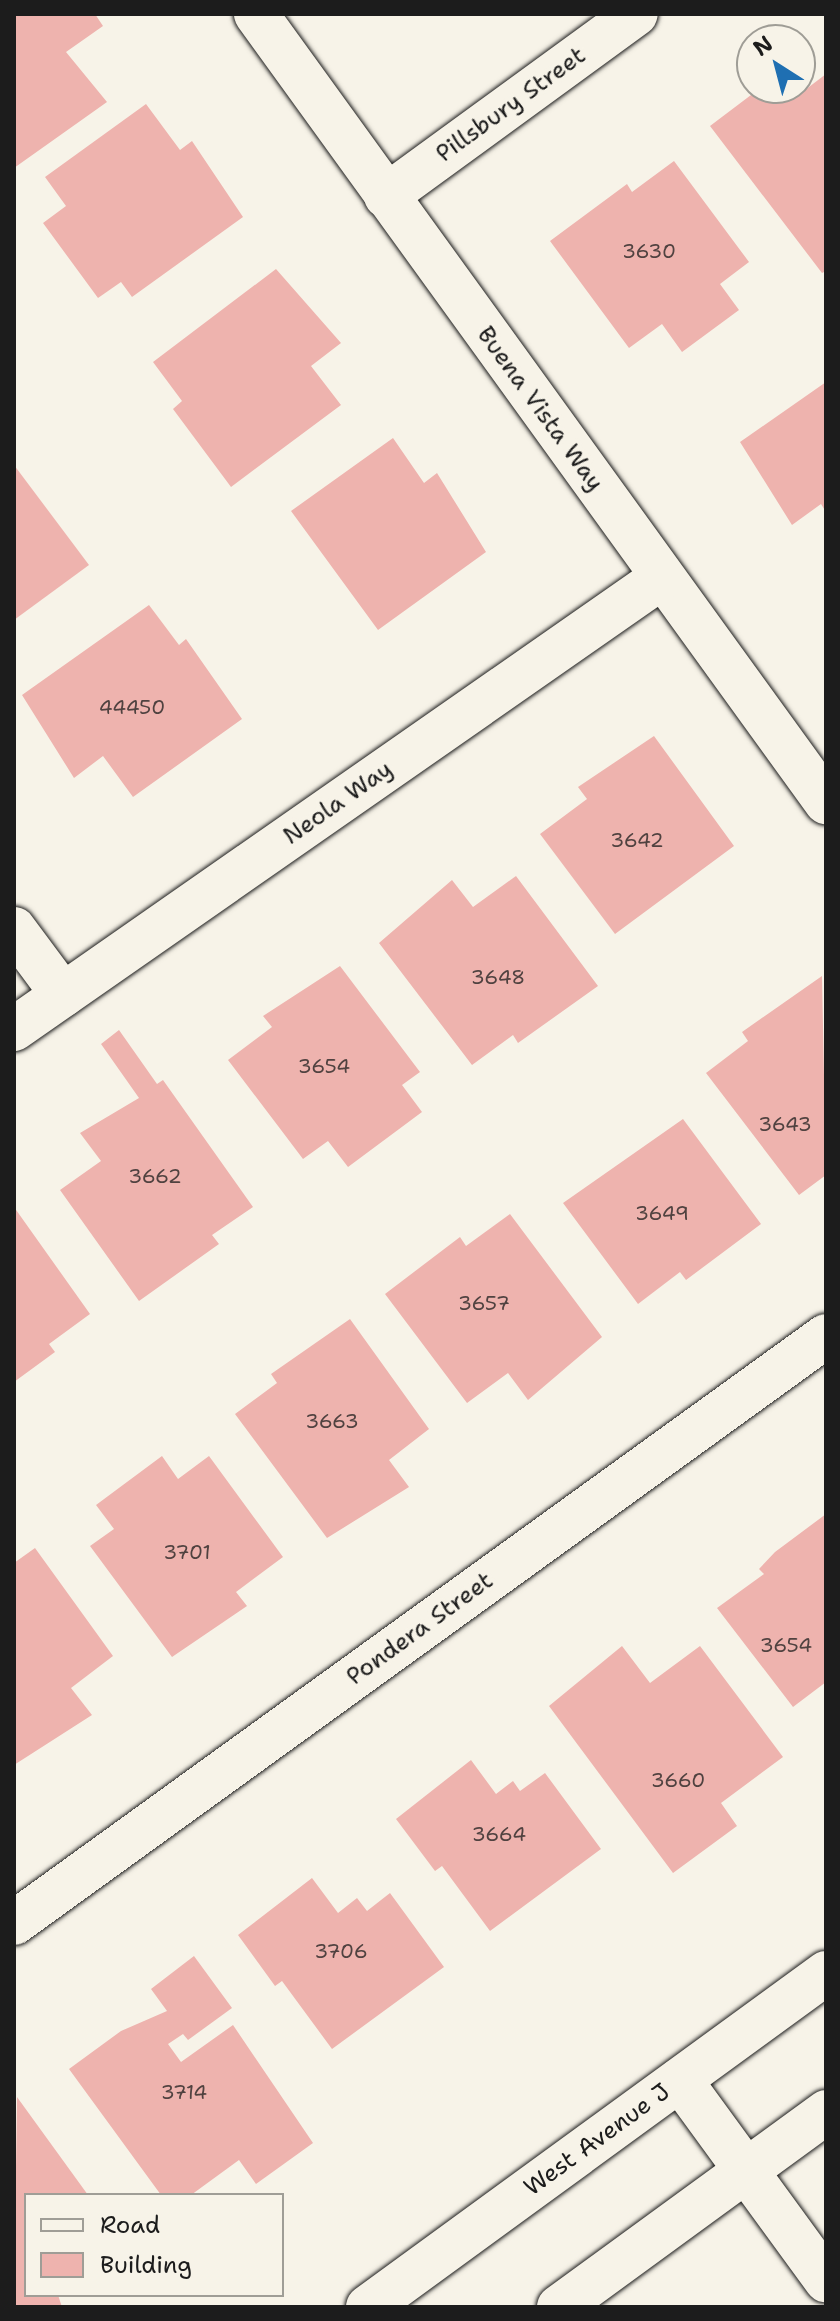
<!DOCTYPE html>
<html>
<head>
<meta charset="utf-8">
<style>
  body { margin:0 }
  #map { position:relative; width:840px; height:2321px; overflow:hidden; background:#f7f3e8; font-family:"Shantell Sans",sans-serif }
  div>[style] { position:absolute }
  .building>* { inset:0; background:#eeb3ae }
  .roads { filter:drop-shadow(0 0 2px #1c1c1c) drop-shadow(0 0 2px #1c1c1c) }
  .minor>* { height:44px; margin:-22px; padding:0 22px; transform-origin:22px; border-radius:22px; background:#f7f3e8 }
  .primary>* { height:44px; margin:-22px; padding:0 22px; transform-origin:22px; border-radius:22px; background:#f7f3e8 }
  span { translate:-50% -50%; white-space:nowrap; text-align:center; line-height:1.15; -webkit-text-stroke:8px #f7f3e8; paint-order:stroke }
  .number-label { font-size:20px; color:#504240 }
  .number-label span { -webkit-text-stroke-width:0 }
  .street-label { font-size:24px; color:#1c1c1c }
  .frame { position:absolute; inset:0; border:16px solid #1c1c1c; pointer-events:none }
  .legend { position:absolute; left:24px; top:2193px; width:260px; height:104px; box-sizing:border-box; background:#f7f3e8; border:2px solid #9f9d96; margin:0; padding:10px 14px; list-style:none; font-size:24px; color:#1c1c1c }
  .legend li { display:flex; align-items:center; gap:16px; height:40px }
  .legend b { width:40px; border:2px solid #9f9d96 }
  .north { position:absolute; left:736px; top:24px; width:80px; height:80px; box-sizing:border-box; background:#f7f3e8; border:2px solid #9f9d96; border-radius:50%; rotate:324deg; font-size:22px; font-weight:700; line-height:32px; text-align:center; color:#1c1c1c }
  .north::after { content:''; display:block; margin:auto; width:28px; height:36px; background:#1f6fb2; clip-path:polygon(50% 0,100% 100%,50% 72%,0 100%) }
</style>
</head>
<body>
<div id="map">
  <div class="building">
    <i style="clip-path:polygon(14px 14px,95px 14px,103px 26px,66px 52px,107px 102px,14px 168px)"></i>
    <i style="clip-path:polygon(826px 74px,826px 271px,822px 273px,710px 126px,751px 95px,752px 86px,800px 84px,805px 90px)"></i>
    <i style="clip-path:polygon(146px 104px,180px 150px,192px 141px,243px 217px,132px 297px,121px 282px,98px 298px,43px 223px,66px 206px,45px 177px)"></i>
    <i style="clip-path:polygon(674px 161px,749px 262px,720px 284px,739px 310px,682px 352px,662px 324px,629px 348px,550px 241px,627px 184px,632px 192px)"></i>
    <i style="clip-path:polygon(276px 269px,341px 343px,311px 366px,341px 405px,231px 487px,173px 409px,182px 401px,153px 362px)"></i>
    <i style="clip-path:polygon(826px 382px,826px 512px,821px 504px,792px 525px,740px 442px)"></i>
    <i style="clip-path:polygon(393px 438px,424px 483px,437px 473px,486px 552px,378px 630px,291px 511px)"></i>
    <i style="clip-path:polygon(14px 465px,89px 565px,14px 620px)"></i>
    <i style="clip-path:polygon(149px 605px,179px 645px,186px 639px,242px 719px,133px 797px,103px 756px,74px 778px,22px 695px)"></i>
    <i style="clip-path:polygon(654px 736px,734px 846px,615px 934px,540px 834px,587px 799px,578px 787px)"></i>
    <i style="clip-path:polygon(516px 876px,598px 986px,518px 1043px,513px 1035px,472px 1065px,379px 943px,452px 880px,473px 907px)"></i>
    <i style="clip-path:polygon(340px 966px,420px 1072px,402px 1085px,422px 1112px,348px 1167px,328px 1141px,303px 1159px,228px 1060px,272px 1027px,263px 1016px)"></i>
    <i style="clip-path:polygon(822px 976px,826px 1175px,799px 1195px,706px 1073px,748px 1041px,742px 1032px)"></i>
    <i style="clip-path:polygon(119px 1030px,157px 1084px,163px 1080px,253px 1207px,212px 1235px,219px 1244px,139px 1301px,60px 1190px,101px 1161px,80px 1133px,139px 1098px,101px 1044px)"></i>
    <i style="clip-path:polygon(683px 1119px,761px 1224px,686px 1280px,680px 1272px,638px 1304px,563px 1203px)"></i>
    <i style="clip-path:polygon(14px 1207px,90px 1314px,49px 1344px,55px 1352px,14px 1382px)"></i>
    <i style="clip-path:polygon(510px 1214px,602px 1337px,528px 1400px,508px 1373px,467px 1403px,385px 1294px,460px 1237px,466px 1246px)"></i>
    <i style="clip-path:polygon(350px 1319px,429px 1429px,389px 1460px,409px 1487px,327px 1538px,235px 1414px,277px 1383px,271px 1374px)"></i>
    <i style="clip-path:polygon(162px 1456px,178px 1479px,209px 1456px,283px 1557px,236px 1592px,247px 1606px,172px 1657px,90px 1546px,114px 1529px,96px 1505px)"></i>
    <i style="clip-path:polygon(826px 1514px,826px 1682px,793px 1707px,717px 1608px,764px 1574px,759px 1569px,775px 1552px)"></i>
    <i style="clip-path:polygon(35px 1548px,113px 1656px,71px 1688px,92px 1715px,14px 1765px,14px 1563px)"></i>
    <i style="clip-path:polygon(622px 1646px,650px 1683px,700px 1646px,783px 1757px,721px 1803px,737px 1826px,673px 1873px,549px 1706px)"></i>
    <i style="clip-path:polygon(471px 1760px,496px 1794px,513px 1781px,520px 1791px,545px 1773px,601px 1849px,490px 1931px,442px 1866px,435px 1871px,396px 1819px)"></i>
    <i style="clip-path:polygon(312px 1878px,338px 1913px,357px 1898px,367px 1911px,390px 1893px,444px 1967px,332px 2049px,282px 1981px,275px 1986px,238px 1935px)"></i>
    <i style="clip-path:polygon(194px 1956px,232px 2008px,188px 2040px,183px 2034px,168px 2044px,181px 2062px,233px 2025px,313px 2143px,256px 2184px,239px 2160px,191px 2195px,161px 2195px,69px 2069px,121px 2031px,167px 2011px,151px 1989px)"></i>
    <i style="clip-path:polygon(17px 2097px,88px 2195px,26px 2195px,26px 2295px,58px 2295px,62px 2307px,14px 2307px)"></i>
  </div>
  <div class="roads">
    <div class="minor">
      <i style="left:256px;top:14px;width:973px;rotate:54.12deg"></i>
      <i style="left:386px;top:196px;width:309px;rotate:-36.1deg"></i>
      <i style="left:14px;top:929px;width:82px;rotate:53.4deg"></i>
      <i style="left:14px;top:1029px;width:789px;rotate:-34.88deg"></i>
      <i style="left:14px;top:1923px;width:1002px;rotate:-35.86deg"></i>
      <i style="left:680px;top:2080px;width:248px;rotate:53.9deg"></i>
    </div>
    <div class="primary">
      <i style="left:368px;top:2307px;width:567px;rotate:-36.1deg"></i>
      <i style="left:559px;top:2307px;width:331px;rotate:-36.1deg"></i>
    </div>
  </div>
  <div class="number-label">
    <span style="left:649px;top:251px">3630</span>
    <span style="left:132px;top:707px">44450</span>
    <span style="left:637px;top:840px">3642</span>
    <span style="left:498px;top:977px">3648</span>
    <span style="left:324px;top:1066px">3654</span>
    <span style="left:785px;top:1124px">3643</span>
    <span style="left:155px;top:1176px">3662</span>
    <span style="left:662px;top:1213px">3649</span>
    <span style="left:484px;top:1303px">3657</span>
    <span style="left:332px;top:1421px">3663</span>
    <span style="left:187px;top:1552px">3701</span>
    <span style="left:786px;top:1645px">3654</span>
    <span style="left:678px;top:1780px">3660</span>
    <span style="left:499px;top:1834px">3664</span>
    <span style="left:341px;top:1951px">3706</span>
    <span style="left:184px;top:2092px">3714</span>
  </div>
  <div class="street-label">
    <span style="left:511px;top:105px;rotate:-36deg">Pillsbury Street</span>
    <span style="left:540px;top:409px;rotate:54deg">Buena Vista Way</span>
    <span style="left:338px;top:803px;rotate:-35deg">Neola Way</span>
    <span style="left:420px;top:1629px;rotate:-36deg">Pondera Street</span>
    <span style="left:597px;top:2140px;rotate:-36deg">West Avenue J</span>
  </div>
  <div class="frame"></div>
  <ul class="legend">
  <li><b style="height:10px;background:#f7f3e8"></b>Road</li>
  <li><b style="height:22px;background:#eeb3ae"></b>Building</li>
  </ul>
  <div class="north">N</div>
</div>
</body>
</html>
